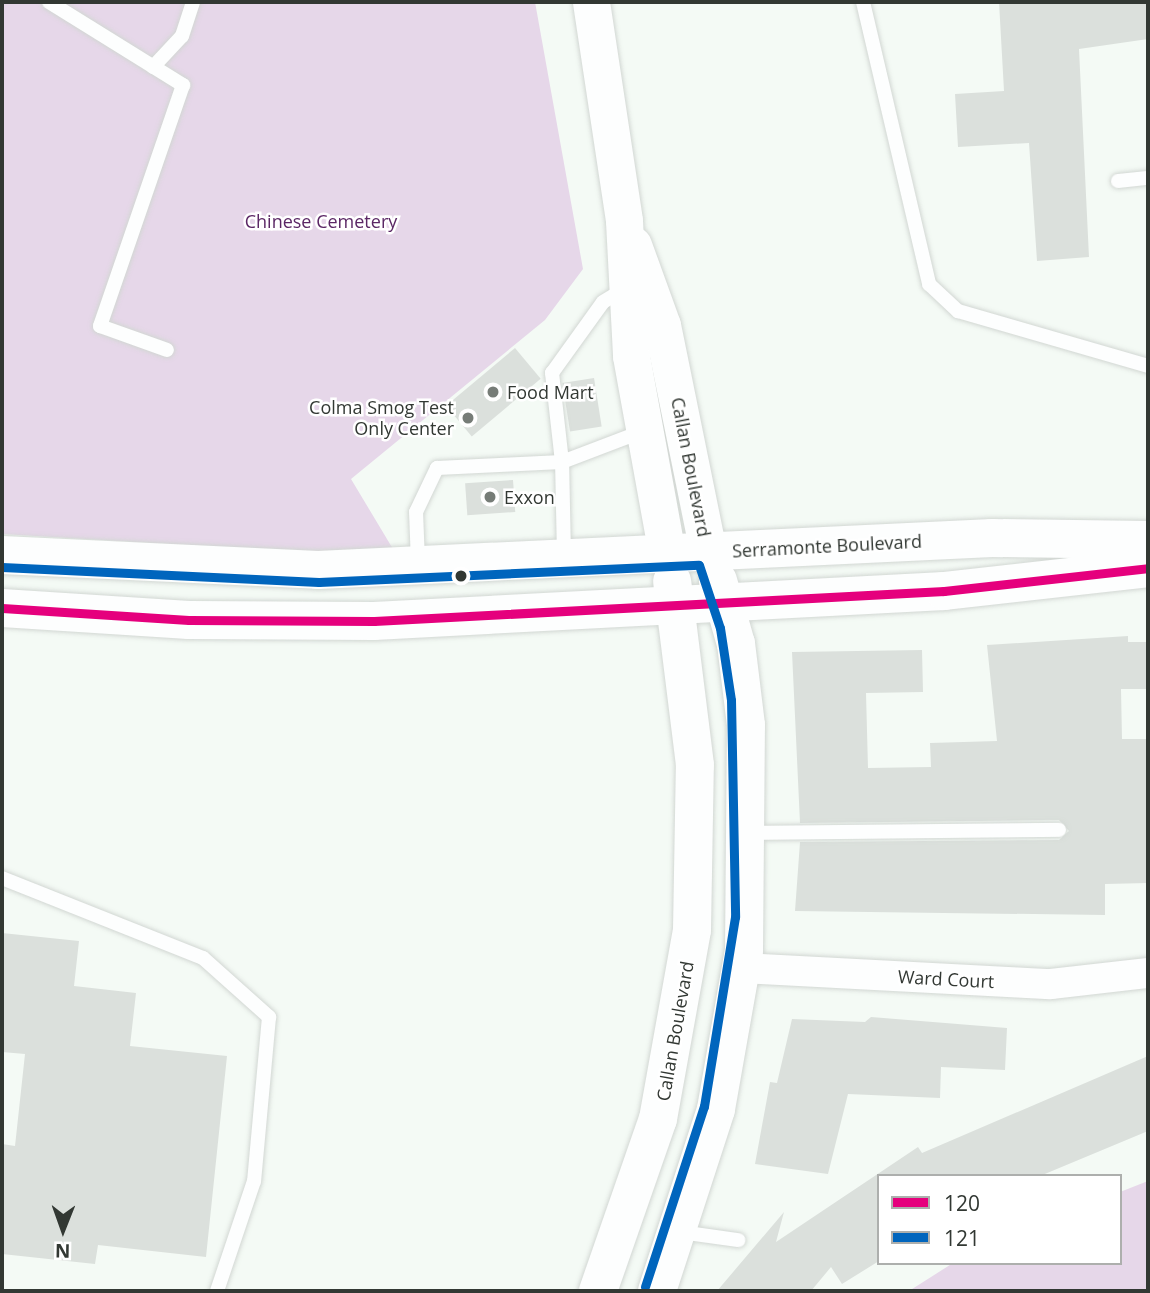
<!DOCTYPE html>
<html>
<head>
<meta charset="utf-8">
<style>
  body { margin:0 }
  #map { position:relative; width:1150px; height:1293px; overflow:hidden; background:#f4faf5; font-family:"Open Sans",sans-serif }
  div>[style] { position:absolute }
  .green>* { inset:0; background:#e6d7e9 }
  .building>* { inset:0; background:#dbe0dc; transform-origin:0 0 }
  .roads { filter:drop-shadow(0 0 2px #d2d7d3) drop-shadow(0 0 2px #d2d7d3) }
  .service>* { height:14px; margin:-7px; padding:0 7px; transform-origin:7px; border-radius:7px; background:#fdfefe }
  .minor>* { height:30px; margin:-15px; padding:0 15px; transform-origin:15px; border-radius:15px; background:#fdfefe }
  .tertiary>* { height:37px; margin:-18.5px; padding:0 18.5px; transform-origin:18.5px; border-radius:18.5px; background:#fdfefe }
  .secondary>* { height:38px; margin:-19px; padding:0 19px; transform-origin:19px; border-radius:19px; background:#fdfefe }
  .bus-1>* { height:9px; margin:-4.5px; padding:0 4.5px; transform-origin:4.5px; border-radius:4.5px; background:#e5007d }
  .bus-2>* { height:9px; margin:-4.5px; padding:0 4.5px; transform-origin:4.5px; border-radius:4.5px; background:#0065bd }
  .dots>* { width:19px; height:19px; translate:-50% -50%; box-sizing:border-box; border:4px solid #fff; border-radius:50% }
  span { translate:-50% -50%; white-space:nowrap; text-align:center; line-height:1.15; -webkit-text-stroke:5px #fff; paint-order:stroke }
  .park-label { font-size:18px; color:#5b2765 }
  .poi-label { font-size:18px; color:#323833 }
  .left { translate:0 -50%; text-align:left }
  .right { translate:-100% -50%; text-align:right }
  .street-label { font-size:18px; color:#323833 }
  .frame { position:absolute; inset:0; border:4px solid #323833; pointer-events:none }
  .legend { position:absolute; left:877px; top:1174px; width:245px; height:91px; box-sizing:border-box; background:#fff; border:2px solid #adafad; margin:0; padding:9px 12px; list-style:none; font-size:21px; color:#323833 }
  .legend li { display:flex; align-items:center; gap:14px; height:35px }
  .legend b { width:35px; border:2px solid #adafad }
  .north { position:absolute; left:28px; top:1195px; width:70px; height:70px; -webkit-text-stroke:5px #fff; paint-order:stroke; rotate:181deg; font-size:19px; font-weight:700; line-height:28px; text-align:center; color:#323833 }
  .north::after { content:''; display:block; margin:auto; width:24px; height:32px; background:#323833; clip-path:polygon(50% 0,100% 100%,50% 72%,0 100%) }
</style>
</head>
<body>
<div id="map">
  <div class="green">
    <i style="clip-path:polygon(2px 2px,535px 2px,583px 269px,545px 320px,351px 479px,393px 549px,321px 553px,2px 534px)"></i>
    <i style="clip-path:polygon(1148px 1181px,1148px 1291px,909px 1291px,953px 1263px,1120px 1263px,1120px 1192px)"></i>
  </div>
  <div class="building">
    <i style="clip-path:polygon(999px 2px,1148px 2px,1148px 39px,1079px 49px,1089px 257px,1037px 261px,1029px 143px,958px 147px,955px 94px,1004px 91px)"></i>
    <i style="left:515px;top:348px;width:40px;height:90px;rotate:50deg"></i>
    <i style="left:594px;top:378px;width:49px;height:32px;rotate:81deg"></i>
    <i style="left:513px;top:480px;width:32px;height:48px;rotate:86deg"></i>
    <i style="clip-path:polygon(1128px 636px,1128px 642px,1146px 642px,1148px 689px,1121px 689px,1122px 739px,1148px 739px,1148px 883px,1105px 884px,1105px 915px,795px 911px,800px 842px,1059px 840px,1069px 831px,1059px 820px,800px 823px,792px 652px,922px 650px,923px 692px,866px 693px,868px 768px,931px 767px,930px 743px,997px 741px,987px 645px)"></i>
    <i style="clip-path:polygon(2px 933px,79px 941px,74px 986px,136px 993px,130px 1046px,227px 1056px,206px 1257px,98px 1245px,95px 1264px,2px 1254px,2px 1144px,15px 1146px,25px 1054px,2px 1052px)"></i>
    <i style="clip-path:polygon(871px 1017px,1007px 1028px,1005px 1070px,941px 1067px,940px 1098px,848px 1094px,828px 1174px,755px 1164px,770px 1082px,777px 1083px,792px 1019px,865px 1022px)"></i>
    <i style="clip-path:polygon(1148px 1056px,1148px 1131px,1040px 1176px,879px 1176px,879px 1261px,842px 1284px,831px 1267px,811px 1291px,717px 1291px,784px 1212px,776px 1242px,918px 1147px,922px 1153px)"></i>
  </div>
  <div class="roads">
    <div class="service">
      <i style="left:49px;top:2px;width:158px;rotate:31.8deg"></i>
      <i style="left:183px;top:85px;width:255px;rotate:109deg"></i>
      <i style="left:100px;top:326px;width:71px;rotate:19.7deg"></i>
      <i style="left:863px;top:2px;width:290px;rotate:76.8deg"></i>
      <i style="left:929px;top:284px;width:40px;rotate:43deg"></i>
      <i style="left:958px;top:311px;width:198px;rotate:16.1deg"></i>
      <i style="left:153px;top:67px;width:42px;rotate:-46.9deg"></i>
      <i style="left:182px;top:36px;width:36px;rotate:-72deg"></i>
      <i style="left:1118px;top:181px;width:30px;rotate:-6deg"></i>
      <i style="left:564px;top:555px;width:93px;rotate:-91.2deg"></i>
      <i style="left:562px;top:462px;width:87px;rotate:-20.9deg"></i>
      <i style="left:418px;top:563px;width:51px;rotate:-92.2deg"></i>
      <i style="left:416px;top:512px;width:49px;rotate:-64.5deg"></i>
      <i style="left:437px;top:468px;width:125px;rotate:-2.7deg"></i>
      <i style="left:562px;top:462px;width:90px;rotate:-96.4deg"></i>
      <i style="left:552px;top:373px;width:87px;rotate:-54.3deg"></i>
      <i style="left:603px;top:302px;width:26px;rotate:-31deg"></i>
      <i style="left:749px;top:833px;width:310px;rotate:-0.6deg"></i>
      <i style="left:2px;top:878px;width:216px;rotate:21.7deg"></i>
      <i style="left:203px;top:958px;width:89px;rotate:41.8deg"></i>
      <i style="left:269px;top:1017px;width:165px;rotate:95.2deg"></i>
      <i style="left:254px;top:1181px;width:116px;rotate:108.6deg"></i>
      <i style="left:680px;top:1232px;width:59px;rotate:7.9deg"></i>
    </div>
    <div class="minor">
      <i style="left:742px;top:968px;width:309px;rotate:3deg"></i>
      <i style="left:1051px;top:984px;width:98px;rotate:-6.5deg"></i>
    </div>
    <div class="tertiary">
      <i style="left:591px;top:2px;width:221px;rotate:81.4deg"></i>
      <i style="left:624px;top:221px;width:135px;rotate:87deg"></i>
      <i style="left:631px;top:356px;width:201px;rotate:79.7deg"></i>
      <i style="left:633px;top:245px;width:85px;rotate:70.1deg"></i>
      <i style="left:662px;top:325px;width:232px;rotate:78.5deg"></i>
    </div>
    <div class="secondary">
      <i style="left:2px;top:555px;width:316px;rotate:2.7deg"></i>
      <i style="left:318px;top:570px;width:675px;rotate:-2.72deg"></i>
      <i style="left:992px;top:538px;width:156px;rotate:0.7deg"></i>
      <i style="left:2px;top:608px;width:187px;rotate:3.7deg"></i>
      <i style="left:189px;top:620px;width:185px;rotate:0.3deg"></i>
      <i style="left:374px;top:621px;width:571px;rotate:-3.01deg"></i>
      <i style="left:944px;top:591px;width:205px;rotate:-6.4deg"></i>
      <i style="left:598px;top:1291px;width:182px;rotate:-70.8deg"></i>
      <i style="left:658px;top:1119px;width:192px;rotate:-79.8deg"></i>
      <i style="left:692px;top:930px;width:165px;rotate:-89deg"></i>
      <i style="left:695px;top:765px;width:185px;rotate:-97.1deg"></i>
      <i style="left:657px;top:1291px;width:191px;rotate:-72deg"></i>
      <i style="left:716px;top:1109px;width:160px;rotate:-80deg"></i>
      <i style="left:744px;top:951px;width:226px;rotate:-89.5deg"></i>
      <i style="left:746px;top:725px;width:82px;rotate:-97deg"></i>
      <i style="left:736px;top:644px;width:66px;rotate:-105.9deg"></i>
    </div>
  </div>
  <div class="bus-1">
    <i style="left:2px;top:608px;width:187px;rotate:3.7deg"></i>
    <i style="left:189px;top:620px;width:185px;rotate:0.3deg"></i>
    <i style="left:374px;top:621px;width:571px;rotate:-3.01deg"></i>
    <i style="left:944px;top:591px;width:205px;rotate:-6.4deg"></i>
  </div>
  <div class="bus-2">
    <i style="left:2px;top:567px;width:317px;rotate:2.7deg"></i>
    <i style="left:319px;top:582px;width:380px;rotate:-2.6deg"></i>
    <i style="left:699px;top:565px;width:66px;rotate:71.6deg"></i>
    <i style="left:720px;top:628px;width:73px;rotate:81.3deg"></i>
    <i style="left:731px;top:700px;width:217px;rotate:88.9deg"></i>
    <i style="left:735px;top:917px;width:192px;rotate:99.3deg"></i>
    <i style="left:704px;top:1106px;width:190px;rotate:108.1deg"></i>
  </div>
  <div class="dots">
    <i style="left:493px;top:392px;background:#767c77"></i>
    <i style="left:468px;top:418px;background:#767c77"></i>
    <i style="left:490px;top:497px;background:#767c77"></i>
    <i style="left:461px;top:576px;background:#323833"></i>
  </div>
  <div class="park-label">
    <span style="left:321px;top:221px">Chinese Cemetery</span>
  </div>
  <div class="poi-label">
    <span class="left" style="left:507px;top:392px">Food Mart</span>
    <span class="right" style="left:454px;top:418px">Colma Smog Test<br>Only Center</span>
    <span class="left" style="left:504px;top:497px">Exxon</span>
  </div>
  <div class="street-label">
    <span style="left:691px;top:467px;rotate:79deg">Callan Boulevard</span>
    <span style="left:827px;top:546px;rotate:-3deg">Serramonte Boulevard</span>
    <span style="left:946px;top:979px;rotate:3deg">Ward Court</span>
    <span style="left:675px;top:1031px;rotate:-80deg">Callan Boulevard</span>
  </div>
  <div class="frame"></div>
  <ul class="legend">
  <li><b style="height:9px;background:#e5007d"></b>120</li>
  <li><b style="height:9px;background:#0065bd"></b>121</li>
  </ul>
  <div class="north">N</div>
</div>
</body>
</html>
